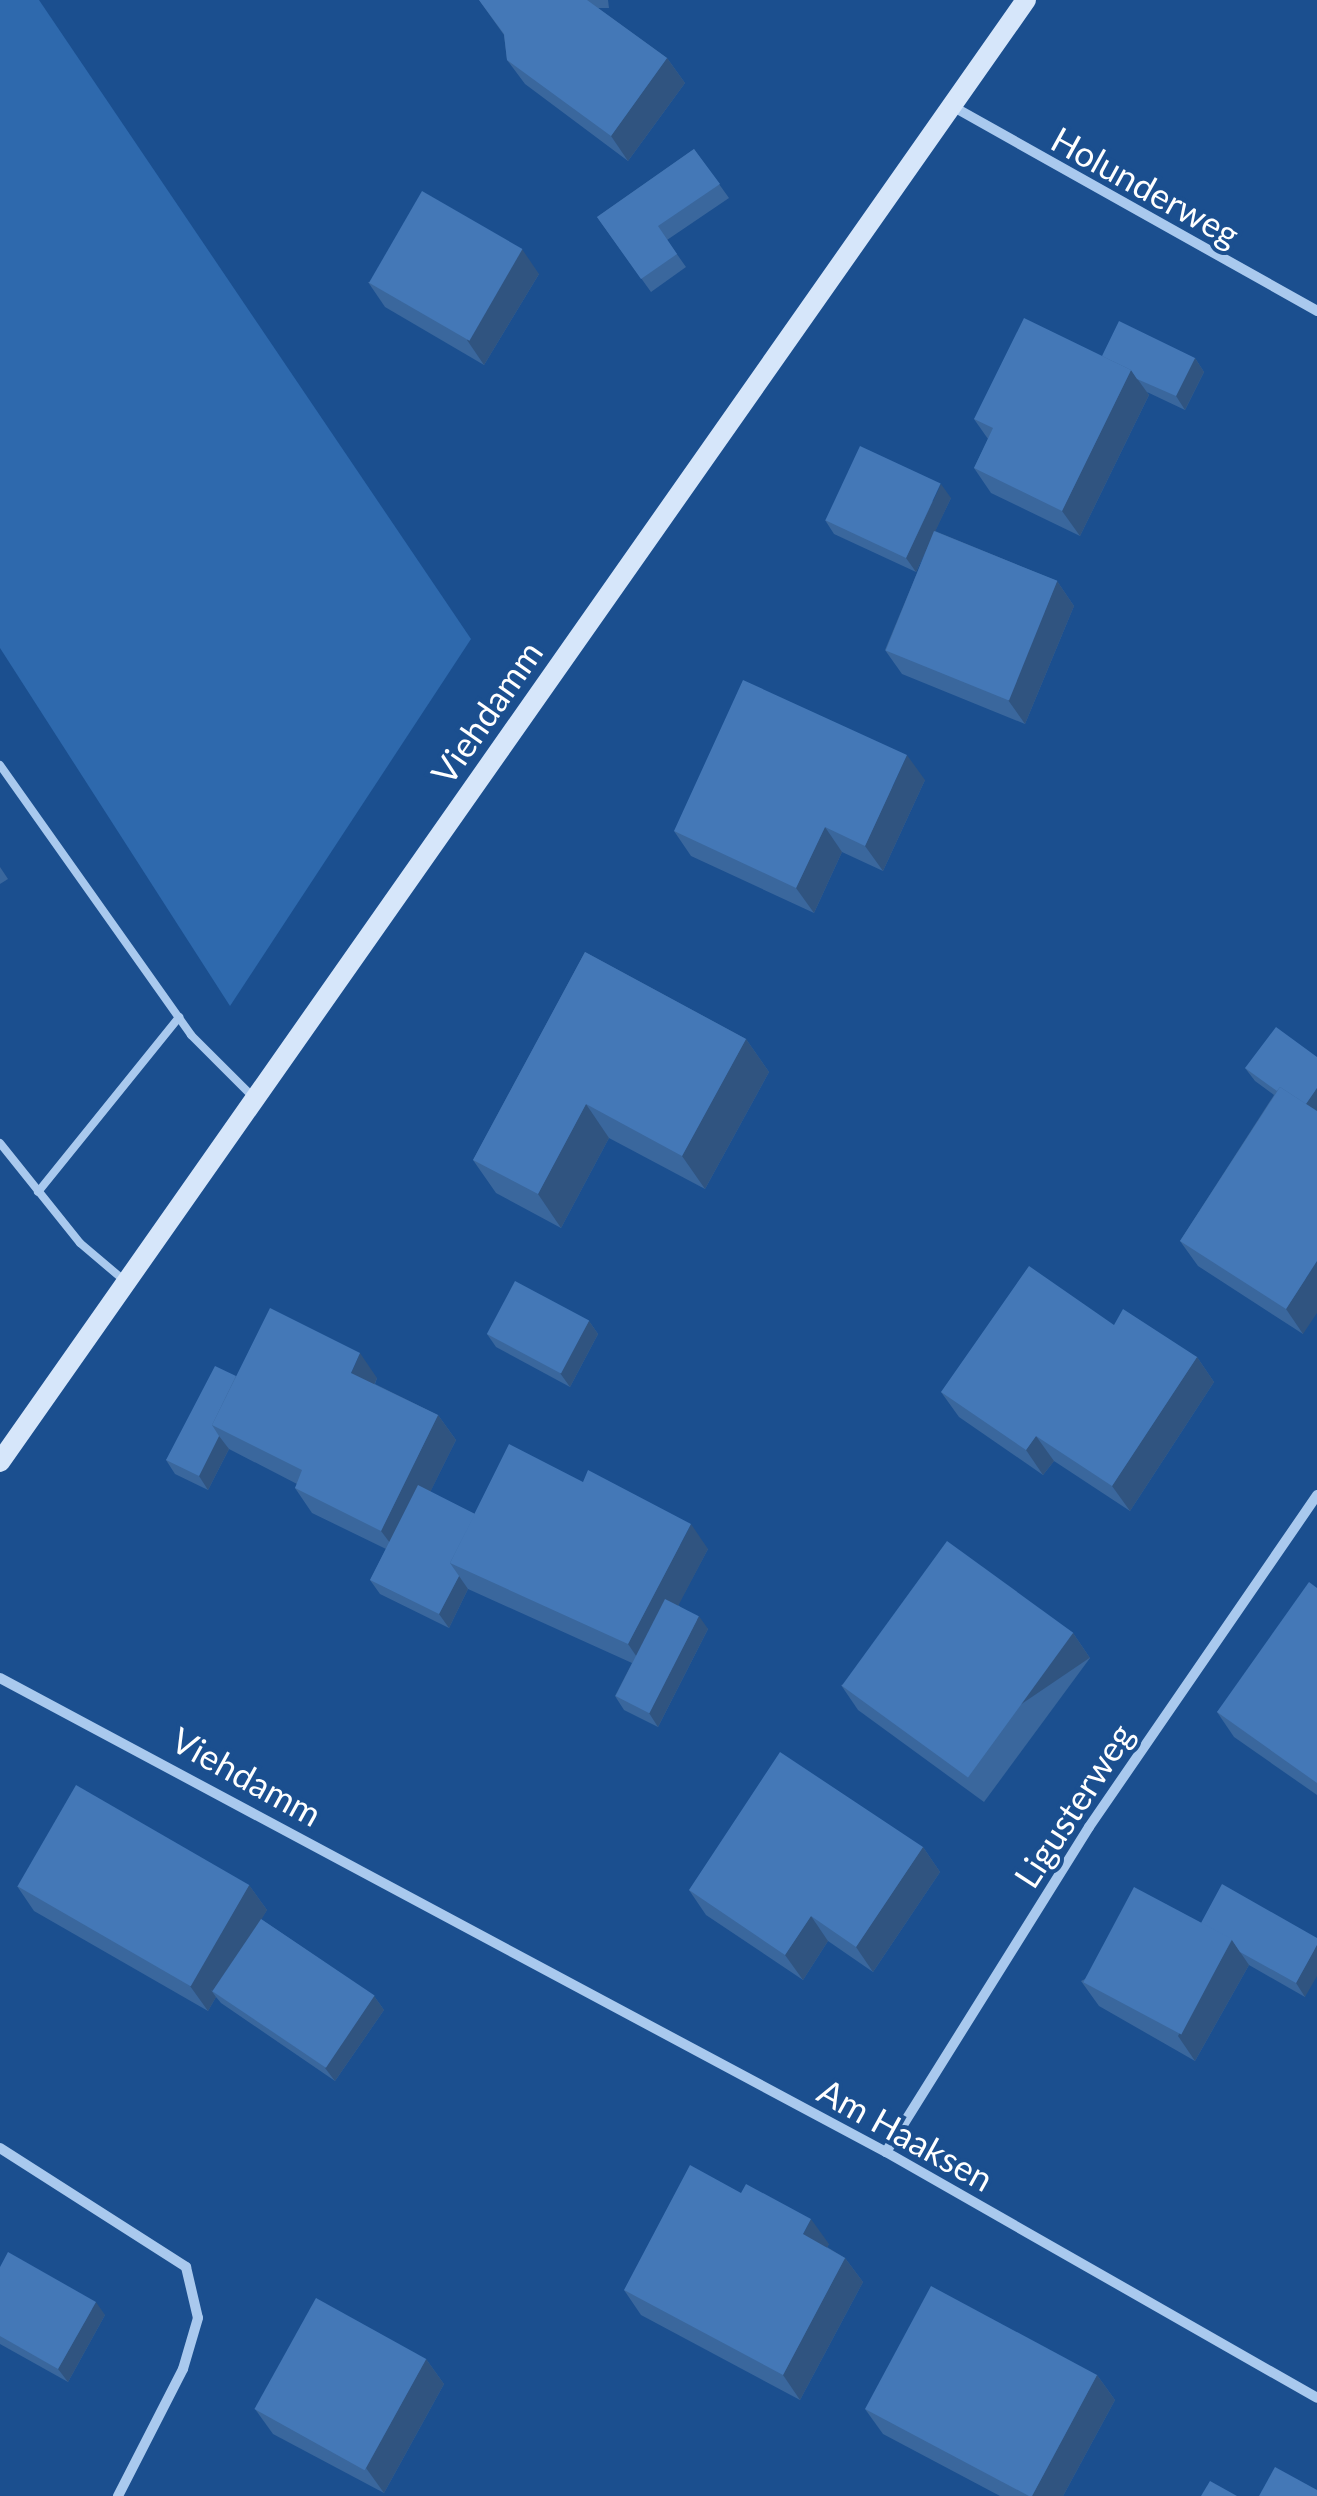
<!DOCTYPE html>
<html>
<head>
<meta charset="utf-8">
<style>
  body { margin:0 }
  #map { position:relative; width:1317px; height:2496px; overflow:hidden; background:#1b4f8f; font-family:Lato,sans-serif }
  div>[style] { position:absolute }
  .green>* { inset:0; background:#2e69ad }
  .service>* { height:8px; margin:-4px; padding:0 4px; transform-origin:4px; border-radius:4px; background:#a9c9ee }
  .minor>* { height:10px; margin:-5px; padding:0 5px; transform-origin:5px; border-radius:5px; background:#a9c9ee }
  .secondary>* { height:20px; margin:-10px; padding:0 10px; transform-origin:10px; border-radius:10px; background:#d6e6fa }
  .wall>* { inset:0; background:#3a679d }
  .shaded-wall>* { inset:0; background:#305480; transform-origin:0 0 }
  .building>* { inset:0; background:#4478b7; transform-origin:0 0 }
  span { translate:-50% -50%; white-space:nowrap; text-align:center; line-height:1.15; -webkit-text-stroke:8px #1b4f8f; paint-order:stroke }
  .street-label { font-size:35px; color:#fff }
</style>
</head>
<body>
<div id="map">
  <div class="green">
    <i style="clip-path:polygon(0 0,39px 0,471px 639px,230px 1006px,0 648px)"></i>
  </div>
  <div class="service">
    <i style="left:0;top:765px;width:331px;rotate:54.7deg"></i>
    <i style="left:191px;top:1035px;width:88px;rotate:45deg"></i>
    <i style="left:0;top:1143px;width:128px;rotate:51.3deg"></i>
    <i style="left:80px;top:1243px;width:60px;rotate:40.3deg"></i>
    <i style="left:38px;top:1192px;width:225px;rotate:-51.1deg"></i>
  </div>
  <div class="minor">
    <i style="left:952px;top:106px;width:419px;rotate:29.3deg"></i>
    <i style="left:0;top:1678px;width:1005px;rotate:28.15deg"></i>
    <i style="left:886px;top:2152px;width:496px;rotate:29.7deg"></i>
    <i style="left:0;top:2148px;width:221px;rotate:32.6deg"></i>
    <i style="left:186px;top:2267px;width:52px;rotate:76.8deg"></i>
    <i style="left:198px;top:2318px;width:53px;rotate:106.4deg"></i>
    <i style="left:183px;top:2369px;width:143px;rotate:117.1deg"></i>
    <i style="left:886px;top:2152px;width:383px;rotate:-58deg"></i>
    <i style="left:1089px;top:1827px;width:403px;rotate:-55.5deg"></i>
  </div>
  <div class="secondary">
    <i style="left:0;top:1462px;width:1786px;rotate:-54.94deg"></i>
  </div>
  <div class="wall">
    <i style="clip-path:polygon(479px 0,608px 0,609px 8px,598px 8px,667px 58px,685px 83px,628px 161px,525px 84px,507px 60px,504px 35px)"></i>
    <i style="clip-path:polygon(694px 149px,729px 198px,667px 240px,686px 267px,651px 292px,597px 217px)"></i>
    <i style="clip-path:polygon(539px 274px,484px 365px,385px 307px,368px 282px)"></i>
    <i style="clip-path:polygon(1102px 356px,1195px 358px,1204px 372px,1185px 410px,1147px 392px,1149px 395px,1080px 536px,991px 493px,974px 468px,988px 439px,974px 419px)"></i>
    <i style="clip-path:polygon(951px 498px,935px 531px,1057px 581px,1074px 606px,1025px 724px,902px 674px,885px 650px,927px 549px,916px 572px,834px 534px,825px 520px)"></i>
    <i style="clip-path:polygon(925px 780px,883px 871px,842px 852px,814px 913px,691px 856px,674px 831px)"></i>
    <i style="clip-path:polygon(0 867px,8px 879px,0 884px)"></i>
    <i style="clip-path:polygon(585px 952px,746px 1039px,769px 1072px,705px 1189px,609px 1138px,561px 1228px,496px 1193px,473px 1160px)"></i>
    <i style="clip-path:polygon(1317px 1057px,1303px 1334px,1198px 1266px,1180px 1241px,1274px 1095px,1255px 1081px,1245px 1068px)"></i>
    <i style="clip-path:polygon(589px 1321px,598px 1334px,570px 1387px,496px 1347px,487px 1334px)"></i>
    <i style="clip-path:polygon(1114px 1325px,1197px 1357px,1214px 1382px,1130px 1511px,1054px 1461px,1043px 1475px,959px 1417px,941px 1392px)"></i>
    <i style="clip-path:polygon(236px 1376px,377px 1378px,375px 1384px,438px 1415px,456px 1440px,430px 1492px,475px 1514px,708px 1549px,678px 1605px,708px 1629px,658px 1727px,624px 1710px,615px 1696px,632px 1663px,468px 1589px,449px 1628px,380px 1594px,370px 1580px,386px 1549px,312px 1513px,295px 1488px,297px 1484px,229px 1449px,208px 1490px,175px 1474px,166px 1460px)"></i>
    <i style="clip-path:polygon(1317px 1588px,1317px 1795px,1234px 1737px,1217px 1712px)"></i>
    <i style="clip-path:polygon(1073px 1633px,1090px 1658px,984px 1802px,858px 1710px,841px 1685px)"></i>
    <i style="clip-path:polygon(923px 1847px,940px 1872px,873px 1972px,828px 1941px,803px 1980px,706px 1915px,689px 1890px)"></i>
    <i style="clip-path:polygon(249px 1885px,267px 1910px,261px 1919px,374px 1996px,384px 2010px,335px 2081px,221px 2003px,216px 1997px,208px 2011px,34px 1911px,17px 1886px)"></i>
    <i style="clip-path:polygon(1201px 1923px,1317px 1938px,1305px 1997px,1249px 1965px,1195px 2061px,1099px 2006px,1081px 1981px)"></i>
    <i style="clip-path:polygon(829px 2244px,827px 2247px,845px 2258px,863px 2282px,800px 2400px,641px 2315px,624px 2290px)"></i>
    <i style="clip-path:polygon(0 2267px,105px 2315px,68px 2382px,0 2344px)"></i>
    <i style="clip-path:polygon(426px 2359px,444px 2384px,384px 2493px,273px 2434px,255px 2409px)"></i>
    <i style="clip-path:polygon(1097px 2375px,1115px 2400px,1063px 2496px,1000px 2496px,883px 2434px,865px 2409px)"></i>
  </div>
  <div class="shaded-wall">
    <i style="clip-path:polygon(667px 58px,685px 83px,628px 161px,611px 136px)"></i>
    <i style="clip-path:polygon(522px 249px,539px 274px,484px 365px,467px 340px)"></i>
    <i style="clip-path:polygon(1195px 358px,1204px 372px,1185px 410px,1176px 396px)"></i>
    <i style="clip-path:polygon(1131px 370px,1149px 395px,1080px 536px,1062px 511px)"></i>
    <i style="clip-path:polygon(941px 484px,951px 498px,916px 572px,906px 558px)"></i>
    <i style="clip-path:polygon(1057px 581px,1074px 606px,1025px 724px,1008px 700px)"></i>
    <i style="clip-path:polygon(907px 755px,925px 780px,883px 871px,865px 846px)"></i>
    <i style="clip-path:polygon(825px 827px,842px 852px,814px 913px,796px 888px)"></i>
    <i style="clip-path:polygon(746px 1039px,769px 1072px,705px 1189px,682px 1156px)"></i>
    <i style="clip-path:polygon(1317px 1088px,1317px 1115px,1302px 1109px)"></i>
    <i style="clip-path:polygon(586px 1104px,609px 1138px,561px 1228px,538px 1194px)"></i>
    <i style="clip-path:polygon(1317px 1261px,1317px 1313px,1303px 1334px,1286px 1309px)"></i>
    <i style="clip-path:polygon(589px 1321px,598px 1334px,570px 1387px,560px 1373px)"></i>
    <i style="clip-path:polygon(360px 1353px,377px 1378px,369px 1397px,351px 1373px)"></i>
    <i style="clip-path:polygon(1197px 1357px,1214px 1382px,1130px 1511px,1112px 1486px)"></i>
    <i style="clip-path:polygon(438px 1415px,456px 1440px,399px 1555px,381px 1531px)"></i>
    <i style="clip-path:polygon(219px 1436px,229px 1449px,208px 1490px,199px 1476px)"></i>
    <i style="clip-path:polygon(1036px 1436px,1054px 1461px,1043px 1475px,1026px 1450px)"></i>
    <i style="clip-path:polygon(691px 1524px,708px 1549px,645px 1669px,628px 1644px)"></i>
    <i style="clip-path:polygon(459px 1576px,468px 1589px,449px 1628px,439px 1614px)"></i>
    <i style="clip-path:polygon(699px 1616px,708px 1629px,658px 1727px,649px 1713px)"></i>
    <i style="left:1073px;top:1633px;width:30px;height:179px;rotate:56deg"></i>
    <i style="clip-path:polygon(923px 1847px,940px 1872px,873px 1972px,856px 1947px)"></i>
    <i style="clip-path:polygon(249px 1885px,267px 1910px,218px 1994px,211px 1990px,216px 1997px,208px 2011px,190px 1986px)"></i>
    <i style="clip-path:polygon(811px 1916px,828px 1941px,803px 1980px,785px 1955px)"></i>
    <i style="clip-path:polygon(1232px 1940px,1249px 1965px,1195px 2061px,1178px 2036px)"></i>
    <i style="clip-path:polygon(1317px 1945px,1317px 1976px,1305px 1997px,1296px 1983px)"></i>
    <i style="clip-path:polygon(374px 1996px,384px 2010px,335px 2081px,325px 2068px)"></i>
    <i style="clip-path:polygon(811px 2219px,829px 2244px,821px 2259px,803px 2234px)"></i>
    <i style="clip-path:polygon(845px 2258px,863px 2282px,800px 2400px,783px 2375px)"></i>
    <i style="clip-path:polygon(96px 2302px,105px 2315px,68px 2382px,58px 2369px)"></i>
    <i style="clip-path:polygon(426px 2359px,444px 2384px,384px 2493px,366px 2468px)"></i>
    <i style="clip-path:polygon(1097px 2375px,1115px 2400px,1063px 2496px,1032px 2496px)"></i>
  </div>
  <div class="building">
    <i style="clip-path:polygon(479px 0,587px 0,667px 58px,611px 136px,507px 60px,504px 34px)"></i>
    <i style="clip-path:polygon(694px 149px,720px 184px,658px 226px,677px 254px,641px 279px,597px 217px)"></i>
    <i style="left:422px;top:191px;width:116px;height:106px;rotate:30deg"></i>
    <i style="clip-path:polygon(1024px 318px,1131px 370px,1062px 511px,974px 468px,993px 428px,974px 419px)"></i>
    <i style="clip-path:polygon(1119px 321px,1195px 358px,1176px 396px,1137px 379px,1131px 370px,1102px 356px)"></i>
    <i style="left:860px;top:446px;width:89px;height:82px;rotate:25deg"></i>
    <i style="left:934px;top:531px;width:133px;height:129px;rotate:22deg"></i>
    <i style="clip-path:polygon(743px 680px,907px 755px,865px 846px,825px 827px,796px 888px,674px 831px)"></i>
    <i style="clip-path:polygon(585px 952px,746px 1039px,682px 1156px,586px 1104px,538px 1194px,473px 1160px)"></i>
    <i style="clip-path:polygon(1276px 1027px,1317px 1057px,1317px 1088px,1306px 1104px,1280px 1087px,1277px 1091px,1245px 1068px)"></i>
    <i style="clip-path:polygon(1280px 1087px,1317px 1111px,1317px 1261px,1286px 1309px,1180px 1241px)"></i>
    <i style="clip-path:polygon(1029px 1266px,1114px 1325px,1123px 1309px,1197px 1357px,1112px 1486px,1036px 1436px,1026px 1450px,941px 1392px)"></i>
    <i style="left:515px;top:1281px;width:84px;height:60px;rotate:28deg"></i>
    <i style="clip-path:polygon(270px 1308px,360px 1353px,351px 1373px,438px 1415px,381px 1531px,295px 1488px,302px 1470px,212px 1425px)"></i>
    <i style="clip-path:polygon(215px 1366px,236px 1376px,212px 1425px,219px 1436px,199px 1476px,166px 1460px)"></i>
    <i style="clip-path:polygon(509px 1444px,583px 1482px,588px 1470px,691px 1524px,628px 1644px,450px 1563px)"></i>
    <i style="clip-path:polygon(418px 1485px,475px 1514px,450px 1563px,459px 1576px,439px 1614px,370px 1580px)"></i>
    <i style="left:947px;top:1541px;width:156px;height:179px;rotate:36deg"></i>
    <i style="clip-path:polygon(1309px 1582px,1317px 1588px,1317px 1783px,1217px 1712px)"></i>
    <i style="left:665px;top:1599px;width:38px;height:109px;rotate:27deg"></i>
    <i style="clip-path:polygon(780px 1752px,923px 1847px,856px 1947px,811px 1916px,785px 1955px,689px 1890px)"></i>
    <i style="left:76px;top:1785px;width:200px;height:117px;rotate:30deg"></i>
    <i style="clip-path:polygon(1222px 1884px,1317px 1938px,1317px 1945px,1296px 1983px,1240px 1952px,1232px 1940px,1201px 1923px)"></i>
    <i style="left:1134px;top:1887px;width:111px;height:108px;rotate:28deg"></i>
    <i style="left:261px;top:1919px;width:137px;height:87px;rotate:34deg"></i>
    <i style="clip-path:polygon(690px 2165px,741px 2193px,746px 2184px,811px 2219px,803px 2234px,845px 2258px,783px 2375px,624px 2290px)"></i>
    <i style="clip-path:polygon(8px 2252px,96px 2302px,58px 2369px,0 2336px,0 2267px)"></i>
    <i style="clip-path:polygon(931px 2286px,1097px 2375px,1032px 2496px,1029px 2496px,865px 2409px)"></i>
    <i style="left:316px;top:2298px;width:126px;height:127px;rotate:29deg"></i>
    <i style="clip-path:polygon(1275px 2467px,1317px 2490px,1317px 2496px,1259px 2496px)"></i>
    <i style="clip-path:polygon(1210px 2481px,1237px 2496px,1201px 2496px)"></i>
  </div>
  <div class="street-label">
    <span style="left:1146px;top:186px;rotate:29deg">Holunderweg</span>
    <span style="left:486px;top:712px;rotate:-55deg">Viehdamm</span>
    <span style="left:247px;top:1776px;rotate:29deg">Viehdamm</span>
    <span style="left:1073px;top:1805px;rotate:-57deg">Ligusterweg</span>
    <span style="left:906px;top:2134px;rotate:29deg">Am Haaksen</span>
  </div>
</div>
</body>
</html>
